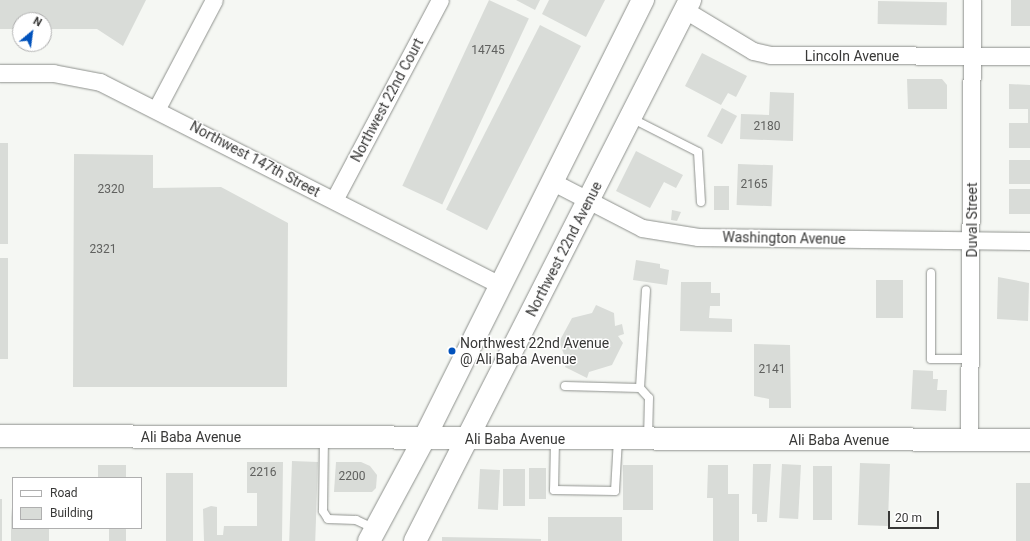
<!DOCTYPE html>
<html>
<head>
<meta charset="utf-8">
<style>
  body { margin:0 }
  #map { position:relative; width:1030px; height:541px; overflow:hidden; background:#f5f7f3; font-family:Roboto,sans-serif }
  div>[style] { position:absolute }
  .building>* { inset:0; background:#d9dcd8; transform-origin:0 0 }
  .roads { filter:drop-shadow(0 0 1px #8e918d) drop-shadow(0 0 1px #8e918d) }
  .lane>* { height:8px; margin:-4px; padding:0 4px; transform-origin:4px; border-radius:4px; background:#fff }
  .street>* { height:17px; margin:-8.5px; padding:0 8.5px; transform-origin:8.5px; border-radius:8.5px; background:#fff }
  .secondary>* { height:22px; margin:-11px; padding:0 11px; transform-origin:11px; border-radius:11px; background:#fff }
  .dots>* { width:11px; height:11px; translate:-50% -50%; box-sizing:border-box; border:2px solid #fff; border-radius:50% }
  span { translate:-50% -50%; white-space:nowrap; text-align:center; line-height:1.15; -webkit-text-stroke:3px #fff; paint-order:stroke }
  .number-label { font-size:12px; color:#60615f }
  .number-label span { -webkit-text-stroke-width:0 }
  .street-label { font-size:14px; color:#383837 }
  .poi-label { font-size:14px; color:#383837 }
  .left { translate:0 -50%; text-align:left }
  .legend { position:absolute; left:12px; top:477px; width:130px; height:52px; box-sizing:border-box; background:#fff; border:1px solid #afafaf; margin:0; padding:5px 7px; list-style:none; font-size:12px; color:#383837 }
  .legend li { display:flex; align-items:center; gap:8px; height:20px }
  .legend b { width:20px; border:1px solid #afafaf }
  .north { position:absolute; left:12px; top:12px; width:40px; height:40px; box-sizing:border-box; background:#fff; border:1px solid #afafaf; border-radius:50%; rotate:29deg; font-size:11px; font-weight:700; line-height:16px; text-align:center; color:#383837 }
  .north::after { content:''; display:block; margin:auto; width:14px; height:18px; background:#0152bc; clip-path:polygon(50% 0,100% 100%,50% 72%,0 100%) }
  .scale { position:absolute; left:888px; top:511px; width:51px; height:18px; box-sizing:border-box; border:2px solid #383837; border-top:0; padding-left:5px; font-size:12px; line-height:14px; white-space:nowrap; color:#383837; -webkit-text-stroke:3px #fff; paint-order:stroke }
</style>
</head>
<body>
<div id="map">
  <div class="building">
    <i style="clip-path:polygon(0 0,146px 0,123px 46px,97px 29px,44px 29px,44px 20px,20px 20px,20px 29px,0 29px)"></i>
    <i style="left:489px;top:0;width:44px;height:205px;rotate:25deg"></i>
    <i style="clip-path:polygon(516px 0,540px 0,535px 10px)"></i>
    <i style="clip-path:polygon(549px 0,605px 0,586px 37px,542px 14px)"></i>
    <i style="left:1011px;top:0;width:19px;height:26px"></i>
    <i style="left:878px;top:1px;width:69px;height:23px;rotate:1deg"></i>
    <i style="left:540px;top:25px;width:46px;height:207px;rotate:27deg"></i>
    <i style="clip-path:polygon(702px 53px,747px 76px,736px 97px,728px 93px,721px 105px,685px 86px)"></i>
    <i style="clip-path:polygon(907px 79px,942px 79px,947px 85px,947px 109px,908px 109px)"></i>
    <i style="clip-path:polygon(1009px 84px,1030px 85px,1030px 148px,1009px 148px,1009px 123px,1028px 123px,1028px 109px,1009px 109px)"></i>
    <i style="clip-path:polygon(770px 92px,794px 93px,793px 141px,740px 139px,741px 114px,769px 115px)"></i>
    <i style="left:722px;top:108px;width:17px;height:32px;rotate:28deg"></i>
    <i style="left:0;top:143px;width:8px;height:101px"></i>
    <i style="clip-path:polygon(636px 151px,683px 175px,676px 188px,664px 182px,650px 208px,616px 191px)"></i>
    <i style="clip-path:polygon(74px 154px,153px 155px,153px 188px,221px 187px,288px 223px,287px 387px,73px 387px)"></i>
    <i style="left:1009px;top:160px;width:21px;height:24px"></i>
    <i style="left:738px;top:164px;width:35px;height:41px;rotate:2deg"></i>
    <i style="left:729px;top:186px;width:24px;height:15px;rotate:90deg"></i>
    <i style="left:1009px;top:189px;width:21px;height:25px"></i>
    <i style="clip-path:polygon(672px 210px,681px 212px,677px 221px,671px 220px)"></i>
    <i style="left:0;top:258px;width:8px;height:101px"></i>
    <i style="clip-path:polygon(636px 260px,660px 264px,660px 268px,669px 270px,667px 285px,633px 280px)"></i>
    <i style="clip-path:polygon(998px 277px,1029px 283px,1028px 321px,997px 319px)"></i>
    <i style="left:876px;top:280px;width:27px;height:38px"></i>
    <i style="clip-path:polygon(681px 282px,711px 282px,711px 293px,720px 293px,720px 306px,710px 306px,709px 318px,732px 319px,732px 332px,680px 331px)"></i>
    <i style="clip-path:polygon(596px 305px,614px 313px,615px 326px,622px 324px,624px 334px,618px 336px,623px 343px,612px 365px,589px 372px,587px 378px,565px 367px,567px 362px,559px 342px,572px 318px,592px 313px)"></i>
    <i style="clip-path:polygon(754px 344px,790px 345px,791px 408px,769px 408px,769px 399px,754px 396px)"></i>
    <i style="clip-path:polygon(913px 370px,933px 371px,933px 379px,938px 379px,937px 390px,947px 390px,946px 411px,911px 409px)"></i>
    <i style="left:292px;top:461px;width:26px;height:80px;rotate:2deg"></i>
    <i style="clip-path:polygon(247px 462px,283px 462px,282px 541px,204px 541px,203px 509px,211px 506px,217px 507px,217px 535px,223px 535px,224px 526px,257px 526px,257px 493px,247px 493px)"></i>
    <i style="clip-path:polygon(336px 462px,361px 462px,370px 466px,377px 475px,376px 488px,372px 492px,334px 492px)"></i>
    <i style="left:860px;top:463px;width:30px;height:62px;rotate:2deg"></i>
    <i style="clip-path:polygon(753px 464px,771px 464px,767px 522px,757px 522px,757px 514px,752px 514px)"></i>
    <i style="left:782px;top:464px;width:19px;height:54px;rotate:3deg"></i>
    <i style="left:126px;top:465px;width:13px;height:28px;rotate:90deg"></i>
    <i style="left:623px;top:465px;width:30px;height:45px"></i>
    <i style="clip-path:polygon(708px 465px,728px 465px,728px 494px,739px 494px,739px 541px,713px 541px,713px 498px,707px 498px)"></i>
    <i style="left:813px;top:466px;width:19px;height:54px"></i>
    <i style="left:529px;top:468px;width:17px;height:31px"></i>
    <i style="left:480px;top:469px;width:20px;height:40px;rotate:3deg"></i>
    <i style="left:503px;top:469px;width:22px;height:37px"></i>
    <i style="left:166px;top:473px;width:27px;height:68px"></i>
    <i style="left:1016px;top:483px;width:14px;height:58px"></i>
    <i style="left:0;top:499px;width:2px;height:42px"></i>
    <i style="clip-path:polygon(11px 507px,13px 528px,49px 528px,49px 541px,11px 541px)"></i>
    <i style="left:548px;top:517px;width:74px;height:24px"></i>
    <i style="left:109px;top:528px;width:17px;height:13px"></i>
    <i style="clip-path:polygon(442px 537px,541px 539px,541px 541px,442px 541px)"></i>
  </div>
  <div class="roads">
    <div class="lane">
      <i style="left:631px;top:118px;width:75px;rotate:26.9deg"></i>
      <i style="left:698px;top:152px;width:50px;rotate:86.6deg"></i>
      <i style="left:931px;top:273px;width:86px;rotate:90deg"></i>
      <i style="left:931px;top:359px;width:39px"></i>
      <i style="left:565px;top:386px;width:75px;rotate:1.5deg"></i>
      <i style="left:640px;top:388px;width:98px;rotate:-86.5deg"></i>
      <i style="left:640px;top:388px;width:13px;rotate:48deg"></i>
      <i style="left:649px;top:398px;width:40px;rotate:91.4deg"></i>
      <i style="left:324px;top:438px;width:73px;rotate:90.8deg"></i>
      <i style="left:323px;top:511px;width:9px;rotate:58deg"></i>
      <i style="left:328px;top:519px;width:28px;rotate:2deg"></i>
      <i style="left:356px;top:520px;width:21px;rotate:25deg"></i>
      <i style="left:555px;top:440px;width:50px;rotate:91.1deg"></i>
      <i style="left:554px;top:490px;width:61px;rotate:0.9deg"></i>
      <i style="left:615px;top:491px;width:52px;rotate:-86.7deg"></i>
    </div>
    <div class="street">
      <i style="left:685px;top:10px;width:79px;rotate:31.1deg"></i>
      <i style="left:753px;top:51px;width:17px;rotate:13deg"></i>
      <i style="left:770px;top:55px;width:260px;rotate:0.2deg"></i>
      <i style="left:0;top:73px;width:53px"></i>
      <i style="left:53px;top:73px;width:48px;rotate:10.8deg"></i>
      <i style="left:100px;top:82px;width:447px;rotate:26.9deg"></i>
      <i style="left:157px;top:108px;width:122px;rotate:-62.2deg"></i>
      <i style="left:551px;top:181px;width:102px;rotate:27.3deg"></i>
      <i style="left:642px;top:228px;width:57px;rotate:9.1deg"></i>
      <i style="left:698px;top:237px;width:332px;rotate:0.7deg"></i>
      <i style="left:334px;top:200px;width:226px;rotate:-62.1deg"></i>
      <i style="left:969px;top:440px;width:440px;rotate:-89.6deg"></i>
    </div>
    <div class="secondary">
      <i style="left:0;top:436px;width:1030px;rotate:0.22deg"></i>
      <i style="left:369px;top:541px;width:116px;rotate:-61.7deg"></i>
      <i style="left:424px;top:439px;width:491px;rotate:-63.5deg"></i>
      <i style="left:415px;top:541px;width:607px;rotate:-63.05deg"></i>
    </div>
  </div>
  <div class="dots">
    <i style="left:452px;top:351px;background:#0152bc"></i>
  </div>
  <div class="number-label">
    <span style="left:488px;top:51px">14745</span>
    <span style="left:767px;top:127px">2180</span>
    <span style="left:754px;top:185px">2165</span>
    <span style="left:111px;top:190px">2320</span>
    <span style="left:103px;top:250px">2321</span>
    <span style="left:772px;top:370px">2141</span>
    <span style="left:263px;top:473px">2216</span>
    <span style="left:352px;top:477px">2200</span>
  </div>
  <div class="street-label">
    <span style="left:852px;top:56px">Lincoln Avenue</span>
    <span style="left:387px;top:100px;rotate:-62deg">Northwest 22nd Court</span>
    <span style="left:255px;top:159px;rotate:28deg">Northwest 147th Street</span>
    <span style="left:972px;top:220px;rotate:-90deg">Duval Street</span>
    <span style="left:784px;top:238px;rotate:1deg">Washington Avenue</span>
    <span style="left:564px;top:249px;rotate:-63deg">Northwest 22nd Avenue</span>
    <span style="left:191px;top:437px">Ali Baba Avenue</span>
    <span style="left:515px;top:439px">Ali Baba Avenue</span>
    <span style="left:839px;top:440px">Ali Baba Avenue</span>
  </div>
  <div class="poi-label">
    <span class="left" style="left:460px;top:351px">Northwest 22nd Avenue<br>@ Ali Baba Avenue</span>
  </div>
  <ul class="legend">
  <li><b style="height:5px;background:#fff"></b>Road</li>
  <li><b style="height:11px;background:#d9dcd8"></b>Building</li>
  </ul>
  <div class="north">N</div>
  <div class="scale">20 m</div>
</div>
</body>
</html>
